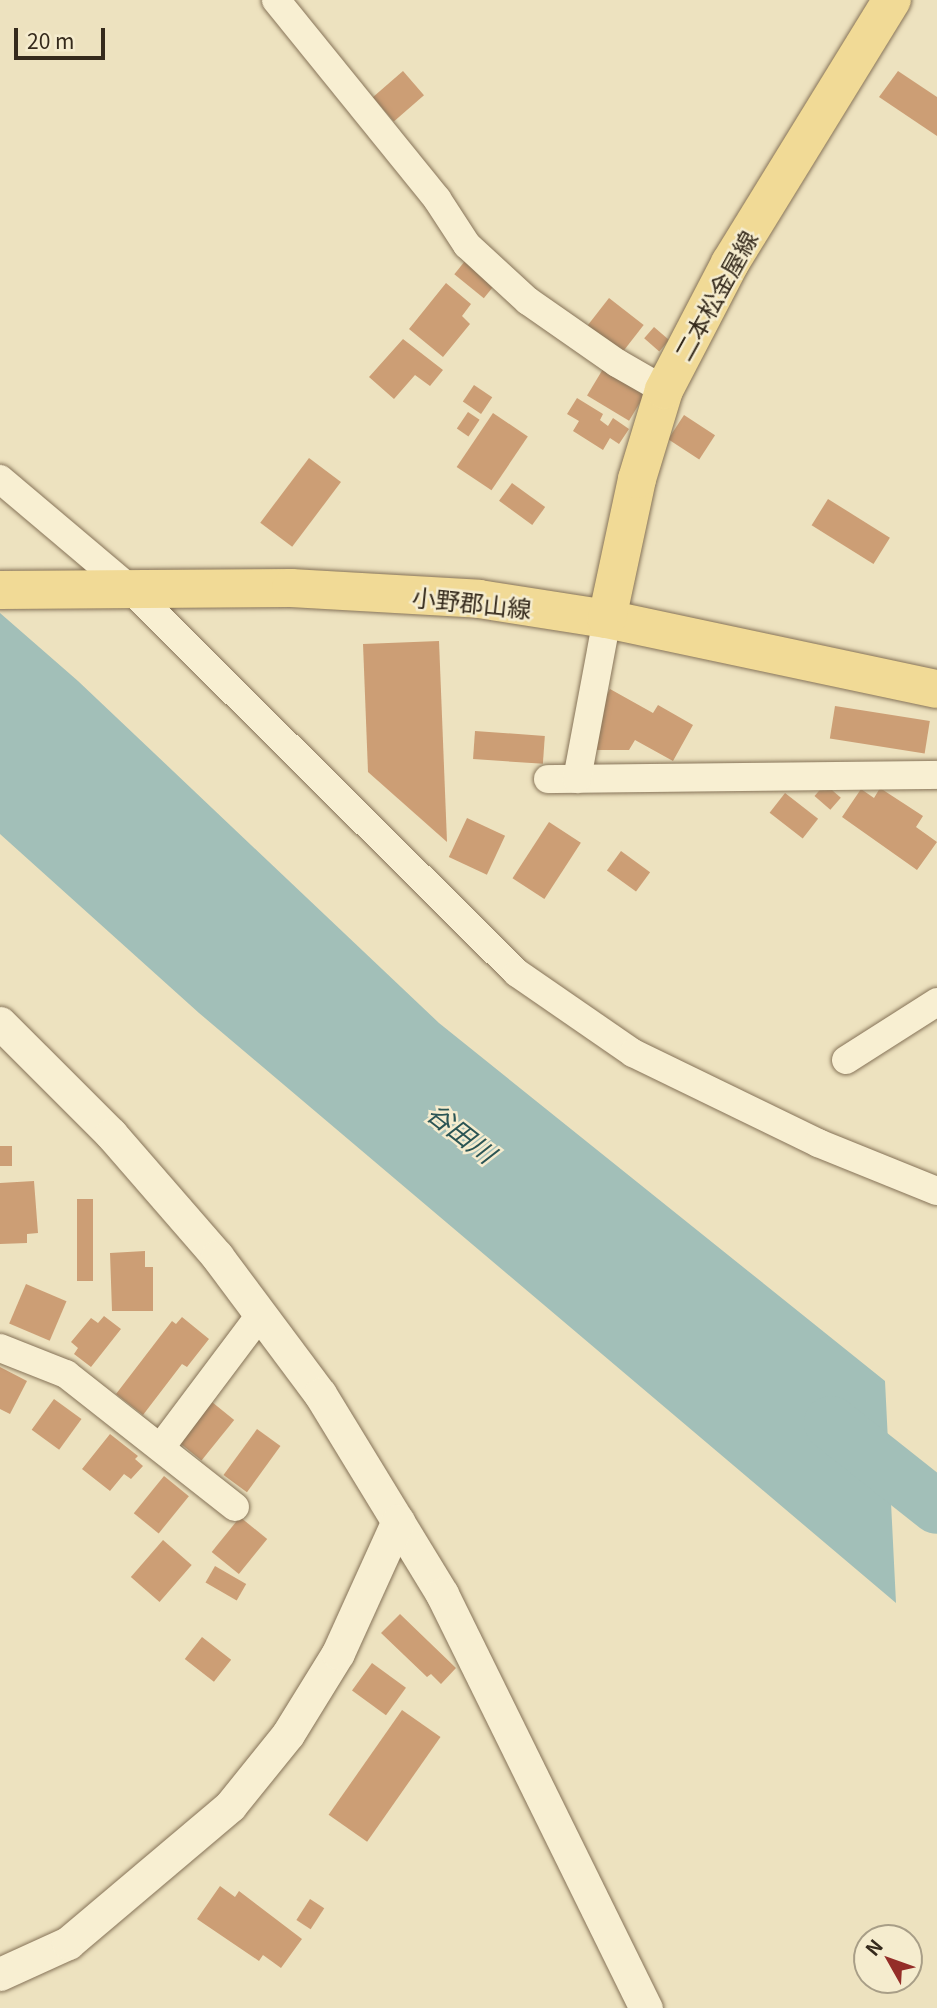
<!DOCTYPE html>
<html>
<head>
<meta charset="utf-8">
<style>
  body { margin:0 }
  #map { position:relative; width:937px; height:2008px; overflow:hidden; background:#ede2bf; font-family:Georgia,"Noto Sans JP",serif }
  div>[style] { position:absolute }
  .water>* { inset:0; background:#a2bfb8 }
  .river>* { height:54px; margin:-27px; padding:0 27px; transform-origin:27px; border-radius:27px; background:#a2bfb8 }
  .building>* { inset:0; background:#cc9e75; transform-origin:0 0 }
  .roads { filter:drop-shadow(0 0 2px #867358) drop-shadow(0 0 2px #867358) }
  .minor>* { height:28px; margin:-14px; padding:0 14px; transform-origin:14px; border-radius:14px; background:#f8efd2 }
  .tertiary>* { height:33px; margin:-16.5px; padding:0 16.5px; transform-origin:16.5px; border-radius:16.5px; background:#f8efd2 }
  .primary>* { height:38px; margin:-19px; padding:0 19px; transform-origin:19px; border-radius:19px; background:#f1da96 }
  span { translate:-50% -50%; white-space:nowrap; text-align:center; line-height:1.15; -webkit-text-stroke:5px #f5ecce; paint-order:stroke }
  .street-label { font-size:24px; color:#352a1c }
  .water-label { font-size:26px; color:#2b5555; font-style:italic }
  .north { position:absolute; left:853px; top:1924px; width:70px; height:70px; box-sizing:border-box; background:#f5ecce; border:2px solid #a89e87; border-radius:50%; rotate:310deg; font-size:19px; font-weight:700; line-height:28px; text-align:center; color:#352a1c }
  .north::after { content:''; display:block; margin:auto; width:24px; height:32px; background:#942d28; clip-path:polygon(50% 0,100% 100%,50% 72%,0 100%) }
  .scale { position:absolute; left:14px; top:28px; width:91px; height:32px; box-sizing:border-box; border:4px solid #352a1c; border-top:0; padding-left:9px; font-size:21px; line-height:24px; white-space:nowrap; color:#352a1c; -webkit-text-stroke:5px #f5ecce; paint-order:stroke }
</style>
</head>
<body>
<div id="map">
  <div class="water">
    <i style="clip-path:polygon(0 613px,78px 681px,439px 1023px,885px 1381px,896px 1603px,199px 1013px,0 834px)"></i>
  </div>
  <div class="river">
    <i style="left:831px;top:1423px;width:135px;rotate:38.4deg"></i>
  </div>
  <div class="building">
    <i style="left:403px;top:71px;width:32px;height:40px;rotate:49deg"></i>
    <i style="clip-path:polygon(898px 71px,937px 97px,937px 136px,879px 97px)"></i>
    <i style="left:465px;top:261px;width:38px;height:17px;rotate:39deg"></i>
    <i style="clip-path:polygon(446px 283px,471px 304px,462px 316px,470px 324px,443px 357px,409px 329px)"></i>
    <i style="left:609px;top:298px;width:44px;height:37px;rotate:38deg"></i>
    <i style="left:654px;top:327px;width:20px;height:15px;rotate:41deg"></i>
    <i style="clip-path:polygon(403px 339px,443px 370px,430px 386px,415px 375px,394px 399px,369px 377px)"></i>
    <i style="left:603px;top:369px;width:49px;height:31px;rotate:31deg"></i>
    <i style="left:474px;top:385px;width:22px;height:20px;rotate:34deg"></i>
    <i style="clip-path:polygon(577px 398px,603px 414px,600px 420px,608px 426px,613px 418px,629px 429px,619px 444px,610px 438px,603px 450px,573px 431px,579px 421px,567px 414px)"></i>
    <i style="left:468px;top:412px;width:14px;height:20px;rotate:34deg"></i>
    <i style="left:493px;top:413px;width:42px;height:65px;rotate:34deg"></i>
    <i style="left:684px;top:415px;width:37px;height:29px;rotate:33deg"></i>
    <i style="left:309px;top:458px;width:40px;height:81px;rotate:37deg"></i>
    <i style="left:512px;top:483px;width:41px;height:22px;rotate:36deg"></i>
    <i style="left:828px;top:499px;width:73px;height:31px;rotate:32deg"></i>
    <i style="clip-path:polygon(439px 641px,447px 842px,368px 772px,363px 644px)"></i>
    <i style="clip-path:polygon(610px 689px,653px 713px,658px 705px,693px 725px,673px 761px,635px 740px,629px 750px,596px 750px,596px 713px)"></i>
    <i style="left:835px;top:706px;width:96px;height:33px;rotate:9deg"></i>
    <i style="left:475px;top:731px;width:70px;height:28px;rotate:4deg"></i>
    <i style="left:825px;top:784px;width:21px;height:16px;rotate:41deg"></i>
    <i style="clip-path:polygon(880px 788px,923px 816px,916px 827px,937px 842px,917px 870px,842px 817px,861px 789px,874px 798px)"></i>
    <i style="left:785px;top:793px;width:42px;height:25px;rotate:38deg"></i>
    <i style="left:467px;top:818px;width:42px;height:43px;rotate:25deg"></i>
    <i style="left:549px;top:822px;width:38px;height:67px;rotate:33deg"></i>
    <i style="left:621px;top:851px;width:36px;height:24px;rotate:36deg"></i>
    <i style="left:0;top:1146px;width:12px;height:20px"></i>
    <i style="clip-path:polygon(34px 1181px,38px 1233px,27px 1234px,27px 1243px,0 1244px,0 1183px)"></i>
    <i style="left:77px;top:1199px;width:16px;height:82px"></i>
    <i style="clip-path:polygon(145px 1251px,145px 1267px,153px 1267px,153px 1311px,112px 1311px,110px 1253px)"></i>
    <i style="left:26px;top:1284px;width:44px;height:43px;rotate:23deg"></i>
    <i style="clip-path:polygon(104px 1316px,121px 1329px,91px 1367px,74px 1354px,78px 1348px,71px 1342px,91px 1318px,98px 1323px)"></i>
    <i style="clip-path:polygon(182px 1317px,209px 1339px,187px 1367px,182px 1364px,143px 1415px,116px 1394px,172px 1321px,176px 1324px)"></i>
    <i style="clip-path:polygon(0 1367px,27px 1381px,10px 1414px,0 1409px)"></i>
    <i style="left:207px;top:1398px;width:35px;height:52px;rotate:39deg"></i>
    <i style="left:54px;top:1399px;width:34px;height:38px;rotate:36deg"></i>
    <i style="left:257px;top:1429px;width:29px;height:57px;rotate:36deg"></i>
    <i style="clip-path:polygon(110px 1434px,138px 1456px,135px 1459px,143px 1466px,131px 1479px,124px 1474px,110px 1491px,82px 1469px)"></i>
    <i style="left:164px;top:1476px;width:32px;height:48px;rotate:39deg"></i>
    <i style="left:240px;top:1517px;width:35px;height:45px;rotate:39deg"></i>
    <i style="left:163px;top:1540px;width:38px;height:49px;rotate:41deg"></i>
    <i style="left:215px;top:1566px;width:36px;height:19px;rotate:30deg"></i>
    <i style="clip-path:polygon(400px 1614px,456px 1668px,441px 1684px,431px 1674px,427px 1677px,381px 1633px)"></i>
    <i style="left:202px;top:1637px;width:37px;height:28px;rotate:38deg"></i>
    <i style="left:372px;top:1663px;width:42px;height:34px;rotate:36deg"></i>
    <i style="left:402px;top:1710px;width:47px;height:128px;rotate:35deg"></i>
    <i style="clip-path:polygon(220px 1886px,235px 1897px,239px 1891px,302px 1939px,281px 1968px,263px 1955px,259px 1961px,197px 1919px)"></i>
    <i style="left:310px;top:1899px;width:17px;height:25px;rotate:33deg"></i>
  </div>
  <div class="roads">
    <div class="minor">
      <i style="left:276px;top:0;width:256px;rotate:51deg"></i>
      <i style="left:437px;top:199px;width:55px;rotate:56.9deg"></i>
      <i style="left:467px;top:245px;width:83px;rotate:42.6deg"></i>
      <i style="left:528px;top:301px;width:108px;rotate:34.9deg"></i>
      <i style="left:617px;top:363px;width:54px;rotate:29.9deg"></i>
      <i style="left:0;top:479px;width:170px;rotate:40.2deg"></i>
      <i style="left:130px;top:589px;width:545px;rotate:44.78deg"></i>
      <i style="left:517px;top:973px;width:141px;rotate:34.6deg"></i>
      <i style="left:633px;top:1053px;width:206px;rotate:25.9deg"></i>
      <i style="left:818px;top:1143px;width:128px;rotate:22deg"></i>
      <i style="left:548px;top:779px;width:389px;rotate:-0.6deg"></i>
      <i style="left:577px;top:779px;width:163px;rotate:-79.4deg"></i>
      <i style="left:846px;top:1060px;width:108px;rotate:-32.5deg"></i>
      <i style="left:0;top:1348px;width:71px;rotate:21.5deg"></i>
      <i style="left:66px;top:1374px;width:215px;rotate:38.2deg"></i>
      <i style="left:161px;top:1447px;width:166px;rotate:-53.1deg"></i>
    </div>
    <div class="tertiary">
      <i style="left:0;top:1023px;width:157px;rotate:45deg"></i>
      <i style="left:111px;top:1134px;width:162px;rotate:49deg"></i>
      <i style="left:217px;top:1256px;width:172px;rotate:53.3deg"></i>
      <i style="left:320px;top:1394px;width:234px;rotate:58.6deg"></i>
      <i style="left:442px;top:1594px;width:462px;rotate:63.8deg"></i>
      <i style="left:0;top:1974px;width:75px;rotate:-24.5deg"></i>
      <i style="left:68px;top:1943px;width:212px;rotate:-40.2deg"></i>
      <i style="left:230px;top:1806px;width:92px;rotate:-51.1deg"></i>
      <i style="left:288px;top:1734px;width:95px;rotate:-58.3deg"></i>
      <i style="left:338px;top:1653px;width:145px;rotate:-65.6deg"></i>
    </div>
    <div class="primary">
      <i style="left:0;top:590px;width:291px;rotate:-0.4deg"></i>
      <i style="left:291px;top:588px;width:188px;rotate:3.3deg"></i>
      <i style="left:479px;top:599px;width:130px;rotate:8.9deg"></i>
      <i style="left:607px;top:619px;width:337px;rotate:12deg"></i>
      <i style="left:607px;top:619px;width:143px;rotate:-77.9deg"></i>
      <i style="left:637px;top:479px;width:93px;rotate:-73.1deg"></i>
      <i style="left:664px;top:390px;width:143px;rotate:-62.5deg"></i>
      <i style="left:730px;top:263px;width:309px;rotate:-58.4deg"></i>
    </div>
  </div>
  <div class="street-label">
    <span style="left:715px;top:295px;rotate:-61deg">二本松金屋線</span>
    <span style="left:472px;top:602px;rotate:6deg">小野郡山線</span>
  </div>
  <div class="water-label">
    <span style="left:462px;top:1132px;rotate:38deg">谷田川</span>
  </div>
  <div class="north">N</div>
  <div class="scale">20 m</div>
</div>
</body>
</html>
